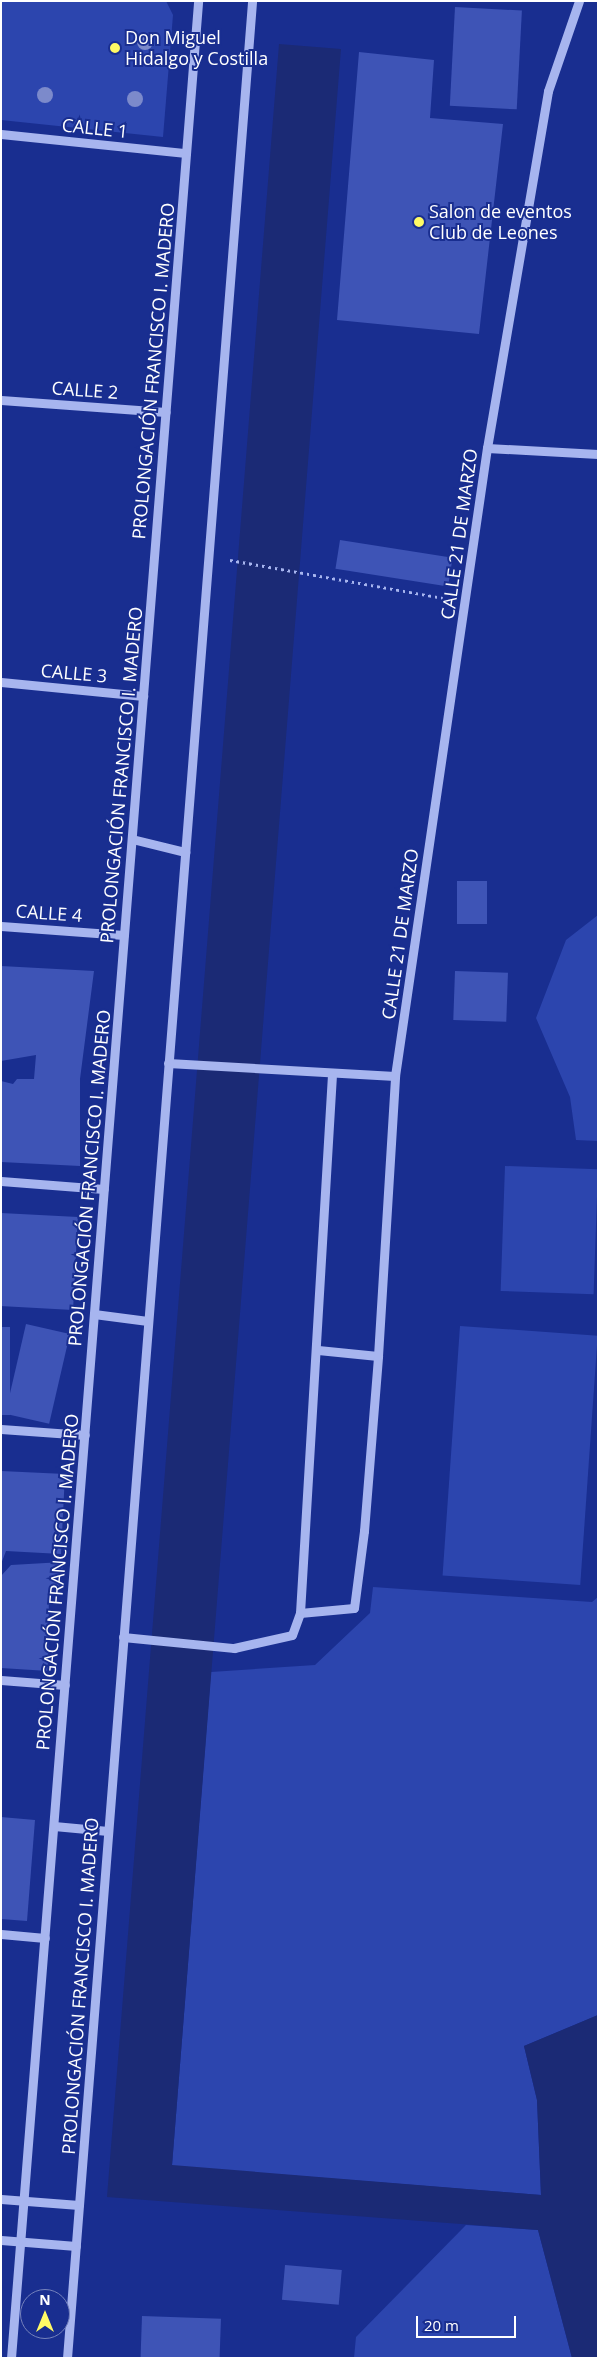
<!DOCTYPE html>
<html>
<head>
<meta charset="utf-8">
<style>
  body { margin:0 }
  #map { position:relative; width:599px; height:2359px; overflow:hidden; background:#192e90; font-family:"Open Sans",sans-serif }
  div>[style] { position:absolute }
  .green>* { inset:0; background:#2c45ae; transform-origin:0 0 }
  .water>* { inset:0; background:#1b2a75 }
  .building>* { inset:0; background:#3e54b6; transform-origin:0 0 }
  .path>* { height:3px; margin-top:-1.5px; transform-origin:0; background:repeating-linear-gradient(90deg,#a7b5ef 0 2.5px,transparent 0 6.5px) }
  .minor>* { height:9px; margin:-4.5px; padding:0 4.5px; transform-origin:4.5px; border-radius:4.5px; background:#a7b5ef }
  .trees>* { width:16px; height:16px; margin:-8px; border-radius:50%; background:#7c8acb }
  .dots>* { width:14px; height:14px; translate:-50% -50%; box-sizing:border-box; border:2px solid #192e90; border-radius:50% }
  span { translate:-50% -50%; white-space:nowrap; text-align:center; line-height:1.15; -webkit-text-stroke:4px #192e90; paint-order:stroke }
  .poi-label { font-size:18px; color:#fff }
  .left { translate:0 -50%; text-align:left }
  .street-label { font-size:18px; color:#fff }
  .frame { position:absolute; inset:0; border:2px solid #fff; pointer-events:none }
  .north { position:absolute; left:20px; top:2289px; width:50px; height:50px; box-sizing:border-box; background:#192e90; border:1px solid #7582bc; border-radius:50%; rotate:0deg; font-size:14px; font-weight:700; line-height:20px; text-align:center; color:#fff }
  .north::after { content:''; display:block; margin:auto; width:18px; height:22px; background:#fffa65; clip-path:polygon(50% 0,100% 100%,50% 72%,0 100%) }
  .scale { position:absolute; left:416px; top:2316px; width:100px; height:22px; box-sizing:border-box; border:2px solid #fff; border-top:0; padding-left:6px; font-size:15px; line-height:18px; white-space:nowrap; color:#fff; -webkit-text-stroke:4px #192e90; paint-order:stroke }
</style>
</head>
<body>
<div id="map">
  <div class="green">
    <i style="clip-path:polygon(1px 1px,166px 1px,173px 15px,163px 137px,1px 120px)"></i>
    <i style="clip-path:polygon(598px 915px,598px 1141px,576px 1140px,570px 1097px,536px 1018px,566px 940px)"></i>
    <i style="left:505px;top:1166px;width:93px;height:125px;rotate:2deg"></i>
    <i style="left:460px;top:1326px;width:138px;height:250px;rotate:4deg"></i>
    <i style="clip-path:polygon(373px 1587px,592px 1602px,598px 1597px,598px 2015px,524px 2046px,537px 2100px,541px 2195px,172px 2166px,211px 1672px,315px 1665px,370px 1613px)"></i>
    <i style="clip-path:polygon(466px 2225px,538px 2230px,572px 2358px,354px 2358px,356px 2337px)"></i>
  </div>
  <div class="water">
    <i style="clip-path:polygon(279px 44px,341px 49px,172px 2165px,541px 2195px,537px 2100px,524px 2046px,598px 2015px,598px 2358px,572px 2358px,538px 2230px,107px 2197px)"></i>
  </div>
  <div class="building">
    <i style="left:455px;top:7px;width:67px;height:99px;rotate:3deg"></i>
    <i style="clip-path:polygon(359px 52px,434px 60px,430px 118px,503px 124px,479px 334px,337px 320px)"></i>
    <i style="left:340px;top:540px;width:114px;height:29px;rotate:9deg"></i>
    <i style="left:457px;top:881px;width:30px;height:43px"></i>
    <i style="clip-path:polygon(1px 966px,94px 971px,80px 1079px,80px 1166px,1px 1162px,1px 1081px,13px 1084px,17px 1079px,34px 1079px,36px 1055px,1px 1061px)"></i>
    <i style="left:455px;top:971px;width:53px;height:49px;rotate:2deg"></i>
    <i style="left:1px;top:1213px;width:77px;height:93px;rotate:3deg"></i>
    <i style="left:26px;top:1324px;width:45px;height:92px;rotate:13deg"></i>
    <i style="left:1px;top:1327px;width:9px;height:88px"></i>
    <i style="clip-path:polygon(1px 1471px,65px 1474px,61px 1554px,6px 1551px,1px 1564px)"></i>
    <i style="clip-path:polygon(63px 1562px,61px 1590px,49px 1588px,48px 1671px,1px 1668px,1px 1576px,11px 1565px)"></i>
    <i style="clip-path:polygon(1px 1817px,35px 1820px,27px 1921px,1px 1919px)"></i>
    <i style="left:285px;top:2265px;width:57px;height:35px;rotate:5deg"></i>
    <i style="left:142px;top:2316px;width:79px;height:42px;rotate:2deg"></i>
  </div>
  <div class="path">
    <i style="left:230px;top:560px;width:216px;rotate:10.1deg"></i>
  </div>
  <div class="minor">
    <i style="left:1px;top:134px;width:186px;rotate:5.9deg"></i>
    <i style="left:1px;top:400px;width:165px;rotate:4.2deg"></i>
    <i style="left:487px;top:448px;width:111px;rotate:3.1deg"></i>
    <i style="left:1px;top:682px;width:143px;rotate:5.6deg"></i>
    <i style="left:132px;top:839px;width:55px;rotate:13.8deg"></i>
    <i style="left:1px;top:926px;width:123px;rotate:4.2deg"></i>
    <i style="left:168px;top:1063px;width:227px;rotate:3.3deg"></i>
    <i style="left:1px;top:1181px;width:103px;rotate:4.4deg"></i>
    <i style="left:94px;top:1314px;width:54px;rotate:7.4deg"></i>
    <i style="left:318px;top:1350px;width:60px;rotate:5.7deg"></i>
    <i style="left:1px;top:1429px;width:84px;rotate:4.1deg"></i>
    <i style="left:300px;top:1613px;width:54px;rotate:-5.3deg"></i>
    <i style="left:354px;top:1608px;width:78px;rotate:-82.6deg"></i>
    <i style="left:364px;top:1531px;width:176px;rotate:-85.4deg"></i>
    <i style="left:378px;top:1356px;width:281px;rotate:-86.5deg"></i>
    <i style="left:395px;top:1076px;width:635px;rotate:-81.67deg"></i>
    <i style="left:487px;top:448px;width:362px;rotate:-80.3deg"></i>
    <i style="left:548px;top:91px;width:95px;rotate:-71deg"></i>
    <i style="left:123px;top:1637px;width:112px;rotate:5.7deg"></i>
    <i style="left:234px;top:1648px;width:59px;rotate:-12.6deg"></i>
    <i style="left:292px;top:1635px;width:23px;rotate:-70deg"></i>
    <i style="left:300px;top:1613px;width:540px;rotate:-86.6deg"></i>
    <i style="left:1px;top:1680px;width:64px;rotate:4.5deg"></i>
    <i style="left:54px;top:1826px;width:54px;rotate:5.3deg"></i>
    <i style="left:1px;top:1934px;width:44px;rotate:5.2deg"></i>
    <i style="left:1px;top:2199px;width:78px;rotate:4.4deg"></i>
    <i style="left:1px;top:2240px;width:75px;rotate:4.6deg"></i>
    <i style="left:11px;top:2358px;width:2364px;rotate:-85.46deg"></i>
    <i style="left:67px;top:2358px;width:2364px;rotate:-85.51deg"></i>
  </div>
  <div class="trees">
    <i style="left:145px;top:42px"></i>
    <i style="left:45px;top:95px"></i>
    <i style="left:135px;top:99px"></i>
  </div>
  <div class="dots">
    <i style="left:115px;top:48px;background:#fffa65"></i>
    <i style="left:419px;top:222px;background:#fffa65"></i>
  </div>
  <div class="poi-label">
    <span class="left" style="left:125px;top:48px">Don Miguel<br>Hidalgo y Costilla</span>
    <span class="left" style="left:429px;top:222px">Salon de eventos<br>Club de Leones</span>
  </div>
  <div class="street-label">
    <span style="left:95px;top:128px;rotate:6deg">CALLE 1</span>
    <span style="left:153px;top:371px;rotate:-85deg">PROLONGACIÓN FRANCISCO I. MADERO</span>
    <span style="left:85px;top:390px;rotate:4deg">CALLE 2</span>
    <span style="left:459px;top:534px;rotate:-82deg">CALLE 21 DE MARZO</span>
    <span style="left:74px;top:673px;rotate:5deg">CALLE 3</span>
    <span style="left:121px;top:775px;rotate:-85deg">PROLONGACIÓN FRANCISCO I. MADERO</span>
    <span style="left:49px;top:913px;rotate:4deg">CALLE 4</span>
    <span style="left:400px;top:934px;rotate:-82deg">CALLE 21 DE MARZO</span>
    <span style="left:89px;top:1178px;rotate:-85deg">PROLONGACIÓN FRANCISCO I. MADERO</span>
    <span style="left:57px;top:1582px;rotate:-85deg">PROLONGACIÓN FRANCISCO I. MADERO</span>
    <span style="left:80px;top:1986px;rotate:-86deg">PROLONGACIÓN FRANCISCO I. MADERO</span>
  </div>
  <div class="frame"></div>
  <div class="north">N</div>
  <div class="scale">20 m</div>
</div>
</body>
</html>
